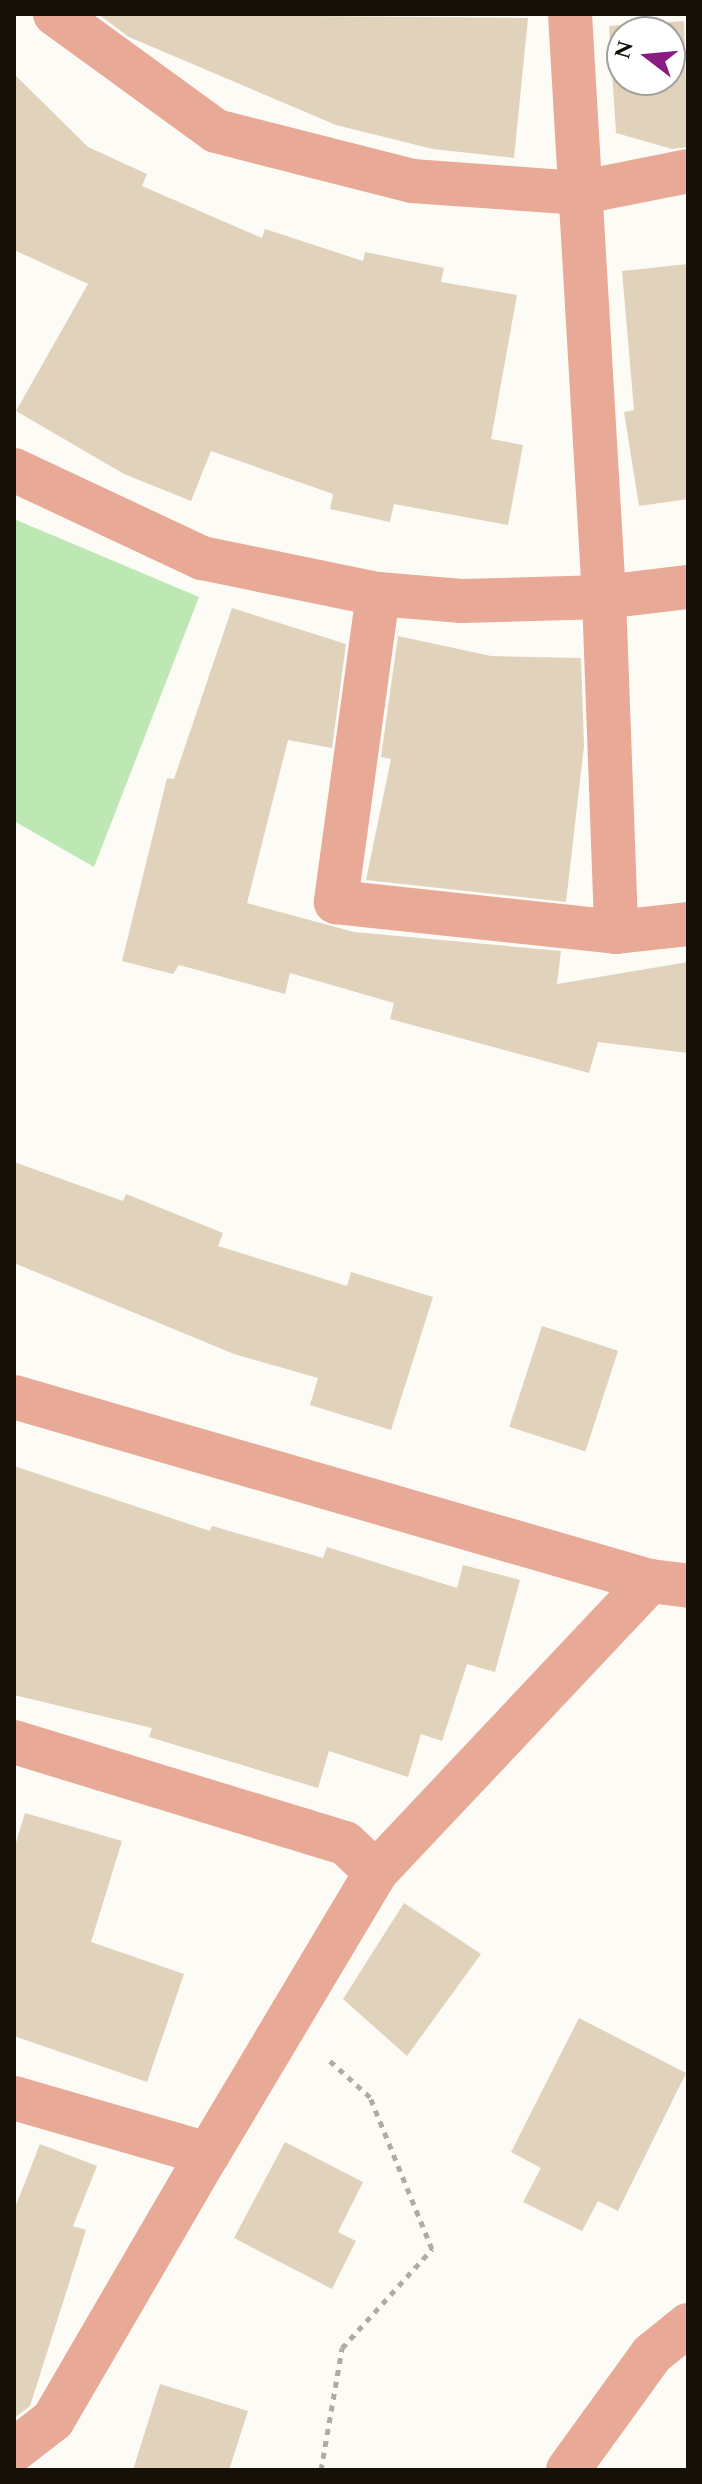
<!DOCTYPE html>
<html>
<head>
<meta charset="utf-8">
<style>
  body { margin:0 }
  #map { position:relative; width:702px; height:2484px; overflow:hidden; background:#fdfbf6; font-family:Spectral,serif }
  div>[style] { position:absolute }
  .green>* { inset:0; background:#bde8b3 }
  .building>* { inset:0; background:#e1d2bb; transform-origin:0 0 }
  .path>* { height:5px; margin-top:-2.5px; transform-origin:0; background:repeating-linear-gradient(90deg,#afaca6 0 6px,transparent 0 12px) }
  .minor>* { height:44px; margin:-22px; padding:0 22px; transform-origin:22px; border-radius:22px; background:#e8a996 }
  span { translate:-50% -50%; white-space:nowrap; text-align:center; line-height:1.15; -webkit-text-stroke:7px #fff; paint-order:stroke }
  .frame { position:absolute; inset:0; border:16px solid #151008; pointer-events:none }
  .north { position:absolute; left:606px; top:16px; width:80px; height:80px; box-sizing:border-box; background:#fff; border:2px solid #a19f9c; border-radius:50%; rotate:286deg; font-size:22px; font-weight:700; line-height:32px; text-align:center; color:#151008 }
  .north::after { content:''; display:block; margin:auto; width:28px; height:36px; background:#8a1b80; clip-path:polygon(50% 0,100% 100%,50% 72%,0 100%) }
</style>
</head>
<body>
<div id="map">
  <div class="green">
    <i style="clip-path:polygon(14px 519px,199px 597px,94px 867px,14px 821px)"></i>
  </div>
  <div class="building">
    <i style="clip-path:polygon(98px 14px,528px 18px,514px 158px,433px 149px,336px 125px,129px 37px)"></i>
    <i style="clip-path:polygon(evenodd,684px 21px,688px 147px,672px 149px,616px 133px,609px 26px,684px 21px,622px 32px,670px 32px,670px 80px,622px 80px,622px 32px)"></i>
    <i style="clip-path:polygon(14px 74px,88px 147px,147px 174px,142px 186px,262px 238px,265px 229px,363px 261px,365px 252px,444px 268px,441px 282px,517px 295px,491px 439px,523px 445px,508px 525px,394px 504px,390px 522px,330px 509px,333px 494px,211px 451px,191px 501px,124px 474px,16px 411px,88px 284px,14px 250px)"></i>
    <i style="clip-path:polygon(688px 264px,688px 499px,639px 506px,624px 412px,634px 410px,622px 271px)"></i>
    <i style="clip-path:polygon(232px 608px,346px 644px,332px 748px,288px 740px,247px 903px,354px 932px,561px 951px,557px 984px,688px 962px,688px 1053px,598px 1042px,589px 1073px,390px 1019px,394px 1003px,290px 973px,285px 994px,179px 965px,173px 974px,122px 961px,167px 778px,174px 779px)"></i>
    <i style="clip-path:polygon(398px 636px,491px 656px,581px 658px,584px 746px,566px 902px,366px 880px,391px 759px,381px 757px)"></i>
    <i style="clip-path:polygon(14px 1162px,123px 1201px,126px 1194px,223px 1233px,218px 1246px,347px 1286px,351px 1272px,433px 1297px,391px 1430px,310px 1405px,318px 1378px,234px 1354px,14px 1263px)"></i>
    <i style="left:542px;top:1326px;width:80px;height:106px;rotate:18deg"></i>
    <i style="clip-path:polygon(14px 1466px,210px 1531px,212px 1526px,323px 1558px,327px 1547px,457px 1588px,463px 1565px,520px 1580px,495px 1672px,467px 1664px,442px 1741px,421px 1734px,408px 1777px,329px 1751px,318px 1788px,149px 1737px,152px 1728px,14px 1695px)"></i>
    <i style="clip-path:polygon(25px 1813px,122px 1841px,91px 1942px,184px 1974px,147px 2082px,14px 2036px,14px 1849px)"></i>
    <i style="clip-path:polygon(404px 1903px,481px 1954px,407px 2056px,343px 1999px)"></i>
    <i style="clip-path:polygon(579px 2018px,686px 2073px,618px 2211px,598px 2201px,582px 2231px,523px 2202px,541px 2168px,511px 2152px)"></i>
    <i style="clip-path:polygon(285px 2142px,363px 2182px,338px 2232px,356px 2241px,332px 2289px,234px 2238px)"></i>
    <i style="clip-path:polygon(40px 2144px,97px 2166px,73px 2226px,86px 2230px,30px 2406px,14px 2418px,14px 2210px)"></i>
    <i style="clip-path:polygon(160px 2384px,248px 2411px,229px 2470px,133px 2470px)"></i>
  </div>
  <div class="path">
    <i style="left:321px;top:2470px;width:124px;rotate:-80.2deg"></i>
    <i style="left:342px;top:2348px;width:134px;rotate:-47.7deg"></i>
    <i style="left:432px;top:2249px;width:164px;rotate:-112.2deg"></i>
    <i style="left:370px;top:2097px;width:55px;rotate:-137.9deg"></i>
  </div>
  <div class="minor">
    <i style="left:55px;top:14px;width:199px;rotate:36deg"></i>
    <i style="left:216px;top:131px;width:202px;rotate:14.3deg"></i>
    <i style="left:412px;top:181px;width:166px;rotate:4.1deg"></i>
    <i style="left:578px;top:193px;width:112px;rotate:-11.3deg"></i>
    <i style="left:570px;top:14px;width:584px;rotate:86.66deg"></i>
    <i style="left:604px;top:597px;width:335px;rotate:87.9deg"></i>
    <i style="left:14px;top:470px;width:208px;rotate:25.1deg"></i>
    <i style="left:202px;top:558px;width:180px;rotate:11.6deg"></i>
    <i style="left:378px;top:594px;width:84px;rotate:4.8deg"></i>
    <i style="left:462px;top:601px;width:142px;rotate:-1.6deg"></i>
    <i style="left:604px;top:597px;width:85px;rotate:-6.8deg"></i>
    <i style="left:378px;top:594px;width:311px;rotate:97.8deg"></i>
    <i style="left:336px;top:902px;width:282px;rotate:6.1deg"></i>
    <i style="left:616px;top:932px;width:72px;rotate:-6.3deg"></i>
    <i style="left:14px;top:1397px;width:662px;rotate:16.14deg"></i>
    <i style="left:650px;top:1581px;width:38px;rotate:7deg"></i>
    <i style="left:14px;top:1742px;width:346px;rotate:17deg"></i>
    <i style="left:345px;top:1843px;width:42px;rotate:43.1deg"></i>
    <i style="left:14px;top:2098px;width:202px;rotate:16.1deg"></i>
    <i style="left:208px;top:2154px;width:328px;rotate:-59.2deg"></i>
    <i style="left:376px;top:1872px;width:400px;rotate:-46.7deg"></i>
    <i style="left:14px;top:2450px;width:49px;rotate:-37.6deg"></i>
    <i style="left:53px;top:2420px;width:308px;rotate:-59.8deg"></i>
    <i style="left:568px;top:2470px;width:143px;rotate:-54.1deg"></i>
    <i style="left:652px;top:2354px;width:46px;rotate:-38.9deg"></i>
  </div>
  <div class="frame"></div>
  <div class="north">N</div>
</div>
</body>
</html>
